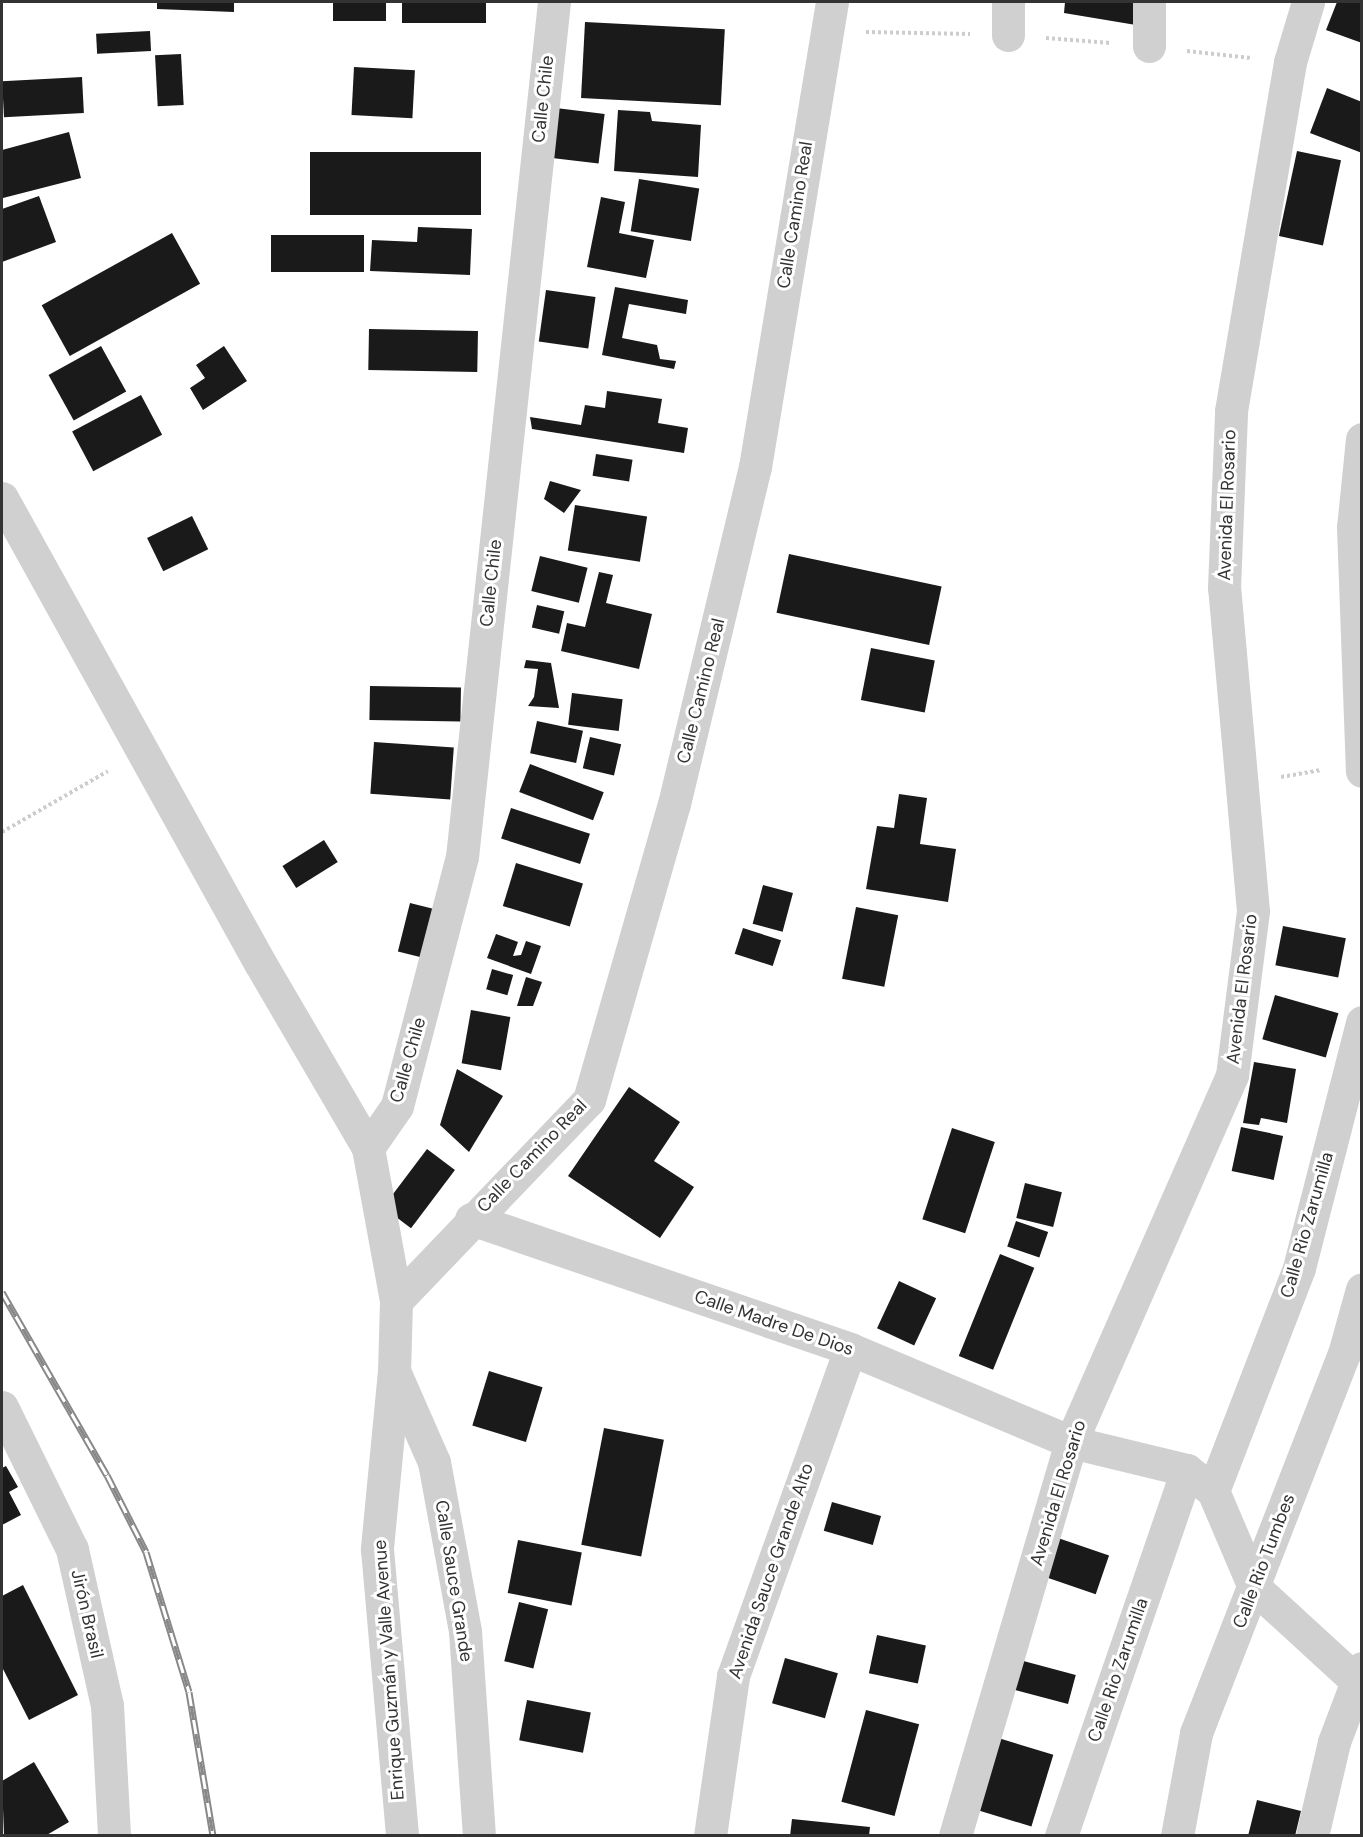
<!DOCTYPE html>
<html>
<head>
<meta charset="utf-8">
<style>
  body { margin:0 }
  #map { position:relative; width:1363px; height:1837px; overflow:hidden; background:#fff; font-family:"DM Sans",sans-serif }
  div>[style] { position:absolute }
  .building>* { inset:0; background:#1a1a1a; transform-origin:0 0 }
  .path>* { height:4px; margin-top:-2px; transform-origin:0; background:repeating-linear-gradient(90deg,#cdcdcd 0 3px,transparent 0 6px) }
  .minor>* { height:33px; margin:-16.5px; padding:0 16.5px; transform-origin:16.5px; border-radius:16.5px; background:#d0d0d0 }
  .tertiary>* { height:33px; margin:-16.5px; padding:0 16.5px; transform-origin:16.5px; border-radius:16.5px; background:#d0d0d0 }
  .rail>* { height:7px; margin-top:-3.5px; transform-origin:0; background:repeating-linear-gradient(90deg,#fff 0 14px,#888 0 28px); box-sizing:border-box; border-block:2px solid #888 }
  span { translate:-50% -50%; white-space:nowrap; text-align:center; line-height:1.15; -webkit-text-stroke:6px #fff; paint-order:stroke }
  .street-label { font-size:18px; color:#333 }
  .frame { position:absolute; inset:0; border:3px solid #333; pointer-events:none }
</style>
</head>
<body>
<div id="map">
  <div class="building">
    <i style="clip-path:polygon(157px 2px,234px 2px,234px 12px,157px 9px)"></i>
    <i style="left:333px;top:2px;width:53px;height:19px"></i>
    <i style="left:402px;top:2px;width:84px;height:21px"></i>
    <i style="clip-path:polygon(1065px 2px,1139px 2px,1136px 25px,1064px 13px)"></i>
    <i style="clip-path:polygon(1337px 2px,1362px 2px,1362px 43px,1326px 30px)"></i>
    <i style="left:585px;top:22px;width:140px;height:76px;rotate:3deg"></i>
    <i style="left:150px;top:31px;width:20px;height:54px;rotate:87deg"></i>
    <i style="left:181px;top:54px;width:51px;height:26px;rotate:87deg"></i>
    <i style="left:354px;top:67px;width:61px;height:48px;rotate:3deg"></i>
    <i style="left:82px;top:77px;width:36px;height:80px;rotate:87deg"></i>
    <i style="clip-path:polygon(1327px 88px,1362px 102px,1362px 153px,1310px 133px)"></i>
    <i style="left:556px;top:108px;width:49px;height:50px;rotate:7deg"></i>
    <i style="clip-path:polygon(618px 110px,650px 112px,652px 121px,701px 125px,698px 177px,614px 171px)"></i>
    <i style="clip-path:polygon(69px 132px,81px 178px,3px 198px,2px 150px)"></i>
    <i style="left:1297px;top:151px;width:45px;height:87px;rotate:12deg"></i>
    <i style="left:481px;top:152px;width:63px;height:171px;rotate:90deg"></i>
    <i style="left:639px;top:179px;width:61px;height:53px;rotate:9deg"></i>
    <i style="clip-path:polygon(39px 196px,56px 242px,2px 262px,2px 209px)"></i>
    <i style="clip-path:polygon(601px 197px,625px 202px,619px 233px,654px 240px,646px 278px,587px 267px)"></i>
    <i style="clip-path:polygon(418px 227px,472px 229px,470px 275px,370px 271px,372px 240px,417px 242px)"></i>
    <i style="left:172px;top:233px;width:58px;height:149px;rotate:61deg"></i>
    <i style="left:271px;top:235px;width:93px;height:37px"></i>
    <i style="clip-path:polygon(615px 287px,688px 300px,686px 314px,629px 304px,622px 338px,657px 345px,660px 359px,676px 361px,674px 369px,602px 355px)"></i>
    <i style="left:546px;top:290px;width:50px;height:52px;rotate:8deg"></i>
    <i style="left:369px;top:329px;width:109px;height:41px;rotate:1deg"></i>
    <i style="left:101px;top:346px;width:52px;height:60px;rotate:61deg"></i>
    <i style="clip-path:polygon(224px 346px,247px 381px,203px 410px,190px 388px,205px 378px,196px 365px)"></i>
    <i style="clip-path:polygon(607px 391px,662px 399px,658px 423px,688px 428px,684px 453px,532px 429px,530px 417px,581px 425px,585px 405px,605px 408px)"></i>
    <i style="left:141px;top:395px;width:45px;height:78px;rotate:62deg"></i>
    <i style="left:596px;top:454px;width:37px;height:22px;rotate:9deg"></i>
    <i style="clip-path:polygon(550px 481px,581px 490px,564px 513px,544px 499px)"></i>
    <i style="left:575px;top:505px;width:73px;height:46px;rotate:9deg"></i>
    <i style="left:192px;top:516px;width:37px;height:50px;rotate:64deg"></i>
    <i style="left:789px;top:554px;width:156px;height:60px;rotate:12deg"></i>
    <i style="left:540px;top:556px;width:49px;height:36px;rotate:14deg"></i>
    <i style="clip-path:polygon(599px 572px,613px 575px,606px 603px,652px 614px,639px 669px,561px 651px,567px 623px,585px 627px)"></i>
    <i style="left:537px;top:605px;width:28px;height:23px;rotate:13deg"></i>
    <i style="left:871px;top:648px;width:65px;height:53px;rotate:11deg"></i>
    <i style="clip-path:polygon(526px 660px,551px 663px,559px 708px,528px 706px,534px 697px,538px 669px,524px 668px)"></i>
    <i style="left:370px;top:686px;width:91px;height:34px;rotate:1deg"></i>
    <i style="left:572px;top:693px;width:51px;height:32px;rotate:7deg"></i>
    <i style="left:537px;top:721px;width:47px;height:33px;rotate:12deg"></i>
    <i style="left:590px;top:737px;width:32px;height:32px;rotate:13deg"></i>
    <i style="left:374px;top:742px;width:80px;height:52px;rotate:4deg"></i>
    <i style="left:530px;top:764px;width:79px;height:30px;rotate:21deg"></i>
    <i style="clip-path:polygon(899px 794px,927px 798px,920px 844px,956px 849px,948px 902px,866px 889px,877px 826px,894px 828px)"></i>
    <i style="left:511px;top:808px;width:83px;height:32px;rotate:18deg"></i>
    <i style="left:324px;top:840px;width:26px;height:49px;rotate:58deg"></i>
    <i style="left:516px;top:863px;width:70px;height:45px;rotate:17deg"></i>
    <i style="left:763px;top:885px;width:31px;height:40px;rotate:15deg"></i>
    <i style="left:410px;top:903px;width:30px;height:50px;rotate:14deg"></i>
    <i style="left:856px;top:907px;width:43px;height:73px;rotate:11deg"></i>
    <i style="left:1283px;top:926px;width:64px;height:40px;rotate:11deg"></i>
    <i style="left:743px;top:928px;width:40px;height:27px;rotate:18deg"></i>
    <i style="clip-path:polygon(496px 934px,518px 942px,513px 956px,521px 955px,526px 941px,541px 946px,531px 974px,487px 958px)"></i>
    <i style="left:492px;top:969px;width:22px;height:21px;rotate:16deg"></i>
    <i style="clip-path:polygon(526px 977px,542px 982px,533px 1006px,517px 1006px)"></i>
    <i style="left:1275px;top:995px;width:66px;height:46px;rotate:16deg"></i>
    <i style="left:471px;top:1010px;width:40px;height:54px;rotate:10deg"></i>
    <i style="clip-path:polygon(1254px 1062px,1296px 1069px,1287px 1123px,1261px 1118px,1259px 1125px,1243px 1123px)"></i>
    <i style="clip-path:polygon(457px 1069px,503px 1096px,469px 1152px,440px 1125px)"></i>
    <i style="clip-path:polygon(629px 1087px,680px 1122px,654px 1161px,694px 1187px,660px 1238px,568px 1176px)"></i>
    <i style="left:1241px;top:1127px;width:43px;height:45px;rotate:12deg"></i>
    <i style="left:952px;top:1128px;width:45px;height:96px;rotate:18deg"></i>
    <i style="left:427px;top:1149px;width:35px;height:73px;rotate:37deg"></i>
    <i style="left:1025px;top:1183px;width:38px;height:36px;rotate:14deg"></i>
    <i style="left:1016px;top:1221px;width:34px;height:27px;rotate:19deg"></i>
    <i style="left:1000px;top:1254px;width:37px;height:110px;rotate:22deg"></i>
    <i style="left:899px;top:1281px;width:41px;height:52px;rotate:25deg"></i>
    <i style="left:489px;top:1371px;width:56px;height:57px;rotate:17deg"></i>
    <i style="left:604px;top:1428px;width:61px;height:119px;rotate:11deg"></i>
    <i style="clip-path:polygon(6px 1466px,18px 1487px,9px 1492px,21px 1515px,2px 1525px,2px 1468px)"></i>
    <i style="left:832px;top:1502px;width:51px;height:30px;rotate:16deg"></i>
    <i style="left:1058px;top:1538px;width:54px;height:41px;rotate:19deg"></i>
    <i style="left:518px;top:1540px;width:65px;height:54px;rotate:11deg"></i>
    <i style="clip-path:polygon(23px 1585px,78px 1695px,29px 1720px,2px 1667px,2px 1596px)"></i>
    <i style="left:519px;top:1602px;width:30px;height:61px;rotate:14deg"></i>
    <i style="left:877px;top:1635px;width:50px;height:39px;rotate:12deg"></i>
    <i style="left:785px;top:1658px;width:55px;height:47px;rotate:16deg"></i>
    <i style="left:1012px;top:1658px;width:66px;height:30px;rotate:15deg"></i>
    <i style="left:527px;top:1700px;width:65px;height:41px;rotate:11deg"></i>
    <i style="left:866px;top:1710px;width:55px;height:95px;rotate:15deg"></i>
    <i style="left:995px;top:1737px;width:61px;height:75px;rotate:17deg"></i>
    <i style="clip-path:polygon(34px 1762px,69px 1822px,45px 1836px,4px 1836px,2px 1781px)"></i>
    <i style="clip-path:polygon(1257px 1800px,1301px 1811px,1295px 1836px,1248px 1836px)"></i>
    <i style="clip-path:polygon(792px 1819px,870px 1827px,869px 1836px,790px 1836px)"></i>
  </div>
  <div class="path">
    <i style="left:866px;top:32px;width:104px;rotate:1.1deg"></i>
    <i style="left:1046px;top:38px;width:65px;rotate:4.4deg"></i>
    <i style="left:1187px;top:51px;width:64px;rotate:6.2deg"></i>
    <i style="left:1281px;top:777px;width:41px;rotate:-9.9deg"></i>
    <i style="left:2px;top:832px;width:122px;rotate:-29.9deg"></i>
  </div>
  <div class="minor">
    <i style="left:1149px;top:2px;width:44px;rotate:90deg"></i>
    <i style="left:1008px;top:35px;width:33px;rotate:-90deg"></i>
    <i style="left:1362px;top:439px;width:88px;rotate:95.8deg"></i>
    <i style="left:1353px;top:527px;width:244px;rotate:87.9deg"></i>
    <i style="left:2px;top:498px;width:532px;rotate:60.98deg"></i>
    <i style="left:260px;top:963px;width:214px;rotate:59.7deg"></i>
    <i style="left:368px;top:1148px;width:51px;rotate:-55.4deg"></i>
    <i style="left:397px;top:1106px;width:257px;rotate:-75.4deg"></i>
    <i style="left:462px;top:857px;width:860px;rotate:-83.86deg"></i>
    <i style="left:471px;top:1219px;width:401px;rotate:18.9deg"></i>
    <i style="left:850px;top:1349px;width:240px;rotate:22.8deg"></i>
    <i style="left:1071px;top:1442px;width:119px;rotate:13.6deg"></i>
    <i style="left:1187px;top:1470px;width:33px;rotate:39deg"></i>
    <i style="left:1213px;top:1491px;width:104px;rotate:66.9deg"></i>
    <i style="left:1254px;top:1587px;width:147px;rotate:42.5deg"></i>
    <i style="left:396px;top:1301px;width:279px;rotate:-46.2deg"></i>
    <i style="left:589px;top:1100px;width:308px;rotate:-74deg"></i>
    <i style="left:674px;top:804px;width:347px;rotate:-76.5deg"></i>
    <i style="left:755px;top:467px;width:471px;rotate:-80.6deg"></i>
    <i style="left:394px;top:1371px;width:99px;rotate:66.3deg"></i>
    <i style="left:434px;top:1462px;width:172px;rotate:79.6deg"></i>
    <i style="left:465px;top:1631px;width:205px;rotate:86.1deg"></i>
    <i style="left:2px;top:1407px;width:158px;rotate:63.8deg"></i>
    <i style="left:72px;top:1549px;width:160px;rotate:77.4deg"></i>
    <i style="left:107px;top:1705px;width:131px;rotate:86.9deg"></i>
    <i style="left:1213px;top:1491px;width:239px;rotate:-68.9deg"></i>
    <i style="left:1299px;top:1268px;width:254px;rotate:-75.6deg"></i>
    <i style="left:710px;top:1836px;width:162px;rotate:-81.8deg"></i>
    <i style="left:733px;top:1676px;width:347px;rotate:-70.3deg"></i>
    <i style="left:955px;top:1836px;width:411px;rotate:-73.6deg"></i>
    <i style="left:1071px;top:1442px;width:401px;rotate:-66.3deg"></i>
    <i style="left:1232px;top:1075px;width:165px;rotate:-82.7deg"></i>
    <i style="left:1253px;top:911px;width:324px;rotate:-95.1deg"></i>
    <i style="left:1224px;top:588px;width:177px;rotate:-87.7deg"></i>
    <i style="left:1231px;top:411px;width:354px;rotate:-80.4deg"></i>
    <i style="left:1290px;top:62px;width:63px;rotate:-73.3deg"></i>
    <i style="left:1061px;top:1836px;width:387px;rotate:-71deg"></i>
    <i style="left:1177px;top:1836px;width:105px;rotate:-79.5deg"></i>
    <i style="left:1196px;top:1733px;width:407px;rotate:-68.7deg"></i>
    <i style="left:1344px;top:1354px;width:67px;rotate:-74.5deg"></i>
    <i style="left:1312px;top:1836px;width:97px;rotate:-76.8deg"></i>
    <i style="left:1334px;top:1742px;width:79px;rotate:-69.3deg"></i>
  </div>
  <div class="tertiary">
    <i style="left:368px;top:1148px;width:156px;rotate:79.6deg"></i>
    <i style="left:396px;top:1301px;width:70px;rotate:91.6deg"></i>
    <i style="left:394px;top:1371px;width:179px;rotate:95.5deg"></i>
    <i style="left:377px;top:1549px;width:288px;rotate:85deg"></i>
  </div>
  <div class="rail">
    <i style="left:2px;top:1292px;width:211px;rotate:60.2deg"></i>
    <i style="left:107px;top:1475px;width:86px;rotate:63.1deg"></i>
    <i style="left:146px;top:1552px;width:146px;rotate:72.9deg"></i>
    <i style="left:189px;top:1692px;width:146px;rotate:80.5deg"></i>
  </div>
  <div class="street-label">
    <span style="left:543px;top:99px;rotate:-84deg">Calle Chile</span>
    <span style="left:795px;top:215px;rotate:-81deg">Calle Camino Real</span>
    <span style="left:1227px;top:505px;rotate:-88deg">Avenida El Rosario</span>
    <span style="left:491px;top:583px;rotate:-84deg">Calle Chile</span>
    <span style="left:701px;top:691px;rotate:-76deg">Calle Camino Real</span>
    <span style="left:1242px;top:989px;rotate:-83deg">Avenida El Rosario</span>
    <span style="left:408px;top:1060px;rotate:-74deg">Calle Chile</span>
    <span style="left:532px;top:1156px;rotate:-46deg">Calle Camino Real</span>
    <span style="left:1307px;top:1225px;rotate:-74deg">Calle Rio Zarumilla</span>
    <span style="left:774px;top:1323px;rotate:19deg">Calle Madre De Dios</span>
    <span style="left:1058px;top:1493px;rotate:-73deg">Avenida El Rosario</span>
    <span style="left:1264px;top:1561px;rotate:-69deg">Calle Rio Tumbes</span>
    <span style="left:771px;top:1571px;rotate:-71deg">Avenida Sauce Grande Alto</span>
    <span style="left:454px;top:1581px;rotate:81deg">Calle Sauce Grande</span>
    <span style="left:87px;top:1614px;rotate:77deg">Jirón Brasil</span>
    <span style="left:389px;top:1670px;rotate:-94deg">Enrique Guzmán y Valle Avenue</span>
    <span style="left:1118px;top:1670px;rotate:-71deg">Calle Rio Zarumilla</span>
  </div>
  <div class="frame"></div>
</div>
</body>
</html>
